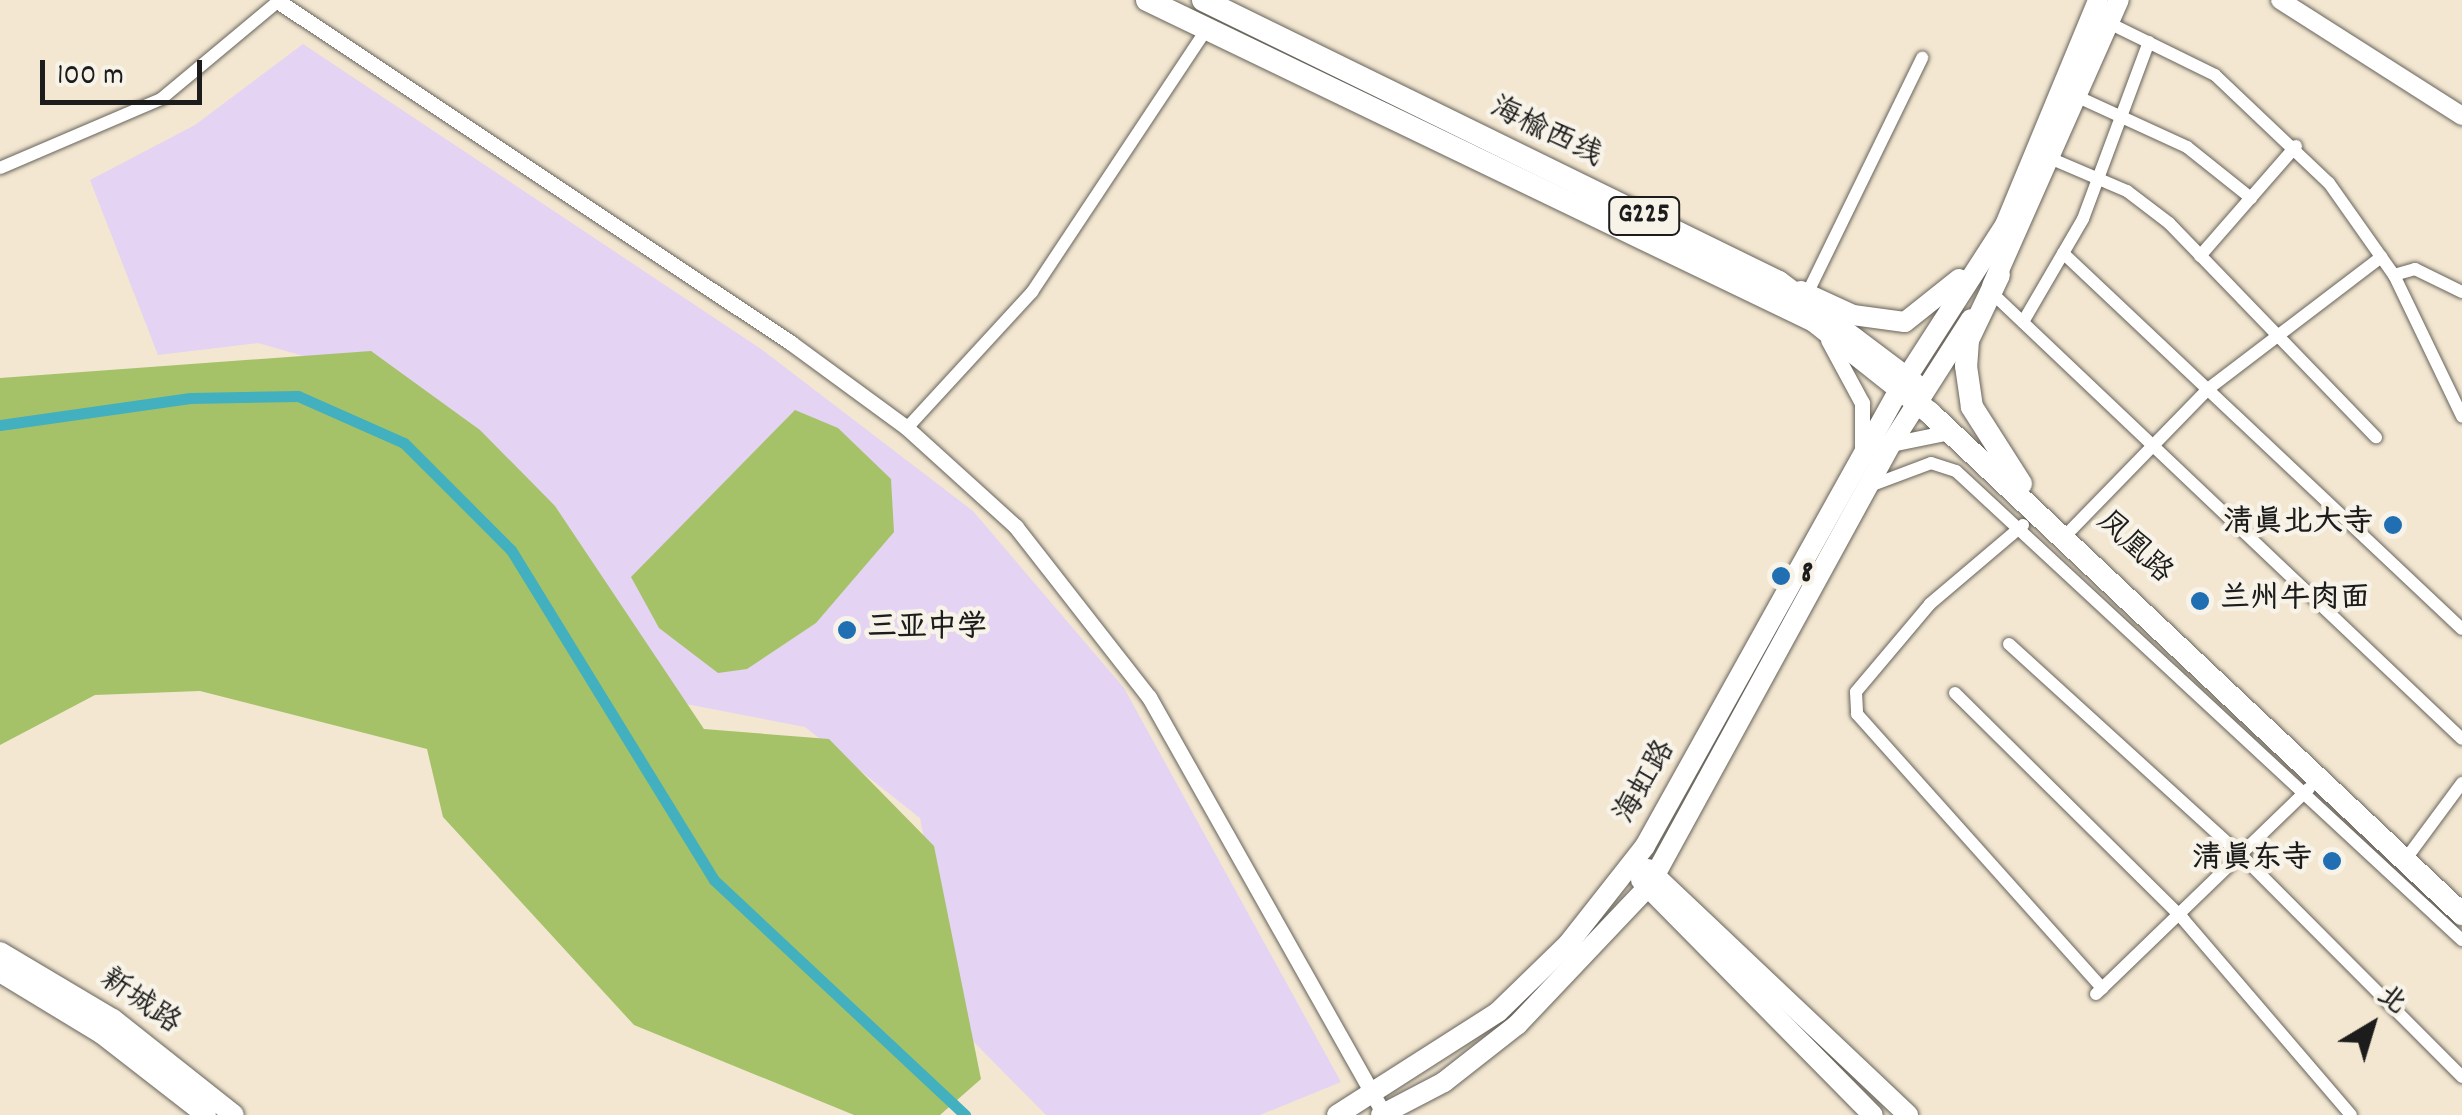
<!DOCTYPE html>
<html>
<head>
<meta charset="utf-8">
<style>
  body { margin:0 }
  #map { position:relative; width:2462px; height:1115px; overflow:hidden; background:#f3e7d1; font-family:Dekko,"LXGW WenKai TC",sans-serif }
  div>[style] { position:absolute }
  .built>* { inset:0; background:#e4d3f2 }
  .green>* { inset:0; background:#a6c269 }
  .canal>* { height:11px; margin:-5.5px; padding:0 5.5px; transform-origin:5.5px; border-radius:5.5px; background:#42b0be }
  .roads { filter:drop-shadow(0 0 2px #67635b) drop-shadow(0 0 2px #67635b) }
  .minor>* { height:12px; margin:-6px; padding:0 6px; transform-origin:6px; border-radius:6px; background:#fff }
  .tertiary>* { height:15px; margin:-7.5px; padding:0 7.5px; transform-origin:7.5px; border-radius:7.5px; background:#fff }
  .secondary>* { height:18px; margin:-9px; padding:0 9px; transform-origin:9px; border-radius:9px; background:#fff }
  .primary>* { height:20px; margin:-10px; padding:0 10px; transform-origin:10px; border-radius:10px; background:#fff }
  .trunk>* { height:22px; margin:-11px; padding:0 11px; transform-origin:11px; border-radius:11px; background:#fff }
  .dots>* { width:28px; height:28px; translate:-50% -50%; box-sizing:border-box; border:5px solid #f7f3e8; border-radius:50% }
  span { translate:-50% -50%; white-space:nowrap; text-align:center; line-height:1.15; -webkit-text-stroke:9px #f7f3e8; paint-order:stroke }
  .shield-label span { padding:2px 8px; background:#f7f3e8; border:2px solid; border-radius:8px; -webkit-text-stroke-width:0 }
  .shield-label { font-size:28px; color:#1c1c1c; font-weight:700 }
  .street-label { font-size:30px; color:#1c1c1c }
  .poi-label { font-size:30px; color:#1c1c1c; font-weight:700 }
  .right { translate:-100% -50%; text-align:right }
  .left { translate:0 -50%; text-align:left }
  .north { position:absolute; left:2322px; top:975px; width:100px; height:100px; -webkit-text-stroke:8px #f7f3e8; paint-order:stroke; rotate:38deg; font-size:28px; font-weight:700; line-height:40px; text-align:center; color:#1c1c1c }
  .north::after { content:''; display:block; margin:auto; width:35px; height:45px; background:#1c1c1c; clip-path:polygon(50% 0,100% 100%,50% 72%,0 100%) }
  .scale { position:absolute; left:40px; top:60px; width:162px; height:45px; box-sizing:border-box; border:5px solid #1c1c1c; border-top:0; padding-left:12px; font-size:30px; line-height:35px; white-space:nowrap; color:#1c1c1c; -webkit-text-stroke:8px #f7f3e8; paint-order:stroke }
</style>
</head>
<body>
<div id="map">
  <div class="built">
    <i style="clip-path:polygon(303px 44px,761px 349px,973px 511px,1124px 688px,1341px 1082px,1260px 1115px,1046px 1115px,961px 1029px,920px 818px,805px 727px,665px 700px,359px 372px,258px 343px,158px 355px,90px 180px,195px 125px)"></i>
  </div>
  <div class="green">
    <i style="clip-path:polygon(371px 351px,480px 430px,555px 506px,704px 729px,829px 739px,934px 846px,981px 1079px,940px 1115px,854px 1115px,634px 1025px,443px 817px,427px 749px,200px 691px,95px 695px,0 745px,0 378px)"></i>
    <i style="clip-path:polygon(795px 410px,838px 428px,891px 479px,894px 532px,816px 623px,747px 669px,718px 673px,659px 628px,631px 577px)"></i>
  </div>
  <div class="canal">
    <i style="left:0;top:425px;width:192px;rotate:-8.1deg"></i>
    <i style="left:190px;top:398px;width:108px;rotate:-1.1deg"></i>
    <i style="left:298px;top:396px;width:116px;rotate:23.9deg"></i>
    <i style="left:404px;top:443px;width:151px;rotate:45deg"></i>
    <i style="left:511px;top:550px;width:387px;rotate:58.4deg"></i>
    <i style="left:714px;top:880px;width:344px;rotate:43.1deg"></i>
  </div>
  <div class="roads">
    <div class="minor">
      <i style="left:2109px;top:23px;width:118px;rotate:26.1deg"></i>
      <i style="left:2215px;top:75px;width:157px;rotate:43.5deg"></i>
      <i style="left:2329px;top:183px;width:113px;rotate:54.8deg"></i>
      <i style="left:2394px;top:275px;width:157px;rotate:64.3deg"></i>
      <i style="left:2078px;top:97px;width:120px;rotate:24.6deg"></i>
      <i style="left:2187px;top:147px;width:82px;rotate:38.6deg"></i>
      <i style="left:2052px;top:159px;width:82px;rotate:23.1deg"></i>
      <i style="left:2127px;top:191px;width:53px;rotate:37.3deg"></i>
      <i style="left:2169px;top:223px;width:298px;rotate:46deg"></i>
      <i style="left:0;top:168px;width:175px;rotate:-23.2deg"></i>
      <i style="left:161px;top:99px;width:155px;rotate:-39.8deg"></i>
      <i style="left:2063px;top:253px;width:548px;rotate:43.3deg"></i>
      <i style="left:2200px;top:256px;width:146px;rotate:-48.9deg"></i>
      <i style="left:2394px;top:275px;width:22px;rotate:-16deg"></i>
      <i style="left:2415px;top:269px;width:52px;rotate:26.1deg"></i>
      <i style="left:1991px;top:292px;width:649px;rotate:43.5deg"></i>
      <i style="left:1807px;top:294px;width:263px;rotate:-64deg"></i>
      <i style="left:2023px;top:322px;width:119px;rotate:-59.8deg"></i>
      <i style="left:2083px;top:219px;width:189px;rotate:-69.6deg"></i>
      <i style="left:907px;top:428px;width:185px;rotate:-47.4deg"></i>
      <i style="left:1032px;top:292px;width:316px;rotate:-56.4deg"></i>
      <i style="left:1870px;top:486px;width:65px;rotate:-20.7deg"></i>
      <i style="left:1931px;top:463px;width:26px;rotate:18deg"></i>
      <i style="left:1956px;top:471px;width:690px;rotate:42.83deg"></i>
      <i style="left:2023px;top:525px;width:122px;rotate:139.7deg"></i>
      <i style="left:1930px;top:604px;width:115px;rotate:130.1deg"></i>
      <i style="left:1856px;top:692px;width:22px;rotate:87deg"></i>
      <i style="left:1857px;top:714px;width:368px;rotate:48.2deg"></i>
      <i style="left:2070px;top:531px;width:198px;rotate:-45.8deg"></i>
      <i style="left:2208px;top:389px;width:218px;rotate:-37.3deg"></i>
      <i style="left:2009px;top:644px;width:315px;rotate:42.3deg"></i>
      <i style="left:2242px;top:856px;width:312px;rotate:45.1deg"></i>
      <i style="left:1955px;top:693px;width:321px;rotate:44.7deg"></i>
      <i style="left:2183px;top:919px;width:258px;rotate:49.4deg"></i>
      <i style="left:2405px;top:860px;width:96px;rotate:-53.5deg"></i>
      <i style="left:2096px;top:994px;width:296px;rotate:-44deg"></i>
    </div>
    <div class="tertiary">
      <i style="left:279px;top:2px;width:615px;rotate:33.66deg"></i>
      <i style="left:791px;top:343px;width:144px;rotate:36.2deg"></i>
      <i style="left:907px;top:428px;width:147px;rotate:42.2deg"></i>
      <i style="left:1016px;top:527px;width:216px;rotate:52deg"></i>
      <i style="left:1149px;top:697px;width:480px;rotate:60.6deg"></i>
      <i style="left:1828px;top:340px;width:72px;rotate:61.6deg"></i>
      <i style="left:1862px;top:403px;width:44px;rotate:90deg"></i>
      <i style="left:1891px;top:444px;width:59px;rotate:-11.7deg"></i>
    </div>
    <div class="secondary">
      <i style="left:2280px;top:0;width:216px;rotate:32.5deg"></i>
    </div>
    <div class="primary">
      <i style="left:1992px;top:286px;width:313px;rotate:-66.1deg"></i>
      <i style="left:1801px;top:291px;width:57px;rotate:24.8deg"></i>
      <i style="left:1853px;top:315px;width:52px;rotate:7.7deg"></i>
      <i style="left:1905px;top:322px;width:69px;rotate:-38.5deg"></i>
      <i style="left:1648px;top:869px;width:358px;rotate:43.4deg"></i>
      <i style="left:1641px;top:880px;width:330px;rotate:45.4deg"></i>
      <i style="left:0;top:952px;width:131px;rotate:30.7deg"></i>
      <i style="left:113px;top:1019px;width:154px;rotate:38.4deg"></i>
      <i style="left:0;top:972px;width:119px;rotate:31.3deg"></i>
      <i style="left:102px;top:1034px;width:132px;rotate:37.9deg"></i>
      <i style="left:1337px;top:1115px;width:191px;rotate:-32.6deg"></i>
      <i style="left:1498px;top:1012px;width:98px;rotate:-44.2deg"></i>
      <i style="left:1568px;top:944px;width:125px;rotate:-51.8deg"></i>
      <i style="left:1645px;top:846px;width:524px;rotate:-60.89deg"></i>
      <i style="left:1900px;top:388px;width:194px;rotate:-57.2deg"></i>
      <i style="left:2005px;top:225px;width:243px;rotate:-67.5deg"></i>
      <i style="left:1381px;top:1115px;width:71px;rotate:-27.6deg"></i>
      <i style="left:1444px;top:1082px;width:93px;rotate:-38deg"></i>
      <i style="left:1517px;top:1025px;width:192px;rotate:-46.5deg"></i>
      <i style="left:1649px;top:886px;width:504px;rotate:-61.3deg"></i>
      <i style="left:1891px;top:444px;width:148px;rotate:-57.4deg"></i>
    </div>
    <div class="trunk">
      <i style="left:1147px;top:0;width:740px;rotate:25.7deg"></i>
      <i style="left:1814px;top:321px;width:148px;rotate:38.4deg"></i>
      <i style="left:1930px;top:413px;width:731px;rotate:43.28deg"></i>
      <i style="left:1203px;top:0;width:641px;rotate:26.09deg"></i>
      <i style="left:1779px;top:282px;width:178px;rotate:37deg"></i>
      <i style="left:1999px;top:275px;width:72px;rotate:115.5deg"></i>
      <i style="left:1968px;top:340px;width:26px;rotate:94deg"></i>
      <i style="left:1966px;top:366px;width:41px;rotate:81.7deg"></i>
      <i style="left:1972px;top:407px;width:91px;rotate:57.5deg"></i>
    </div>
  </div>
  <div class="dots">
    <i style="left:2393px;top:525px;background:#1f6fb2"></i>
    <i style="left:1781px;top:576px;background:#1f6fb2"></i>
    <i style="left:2200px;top:601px;background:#1f6fb2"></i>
    <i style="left:847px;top:630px;background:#1f6fb2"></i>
    <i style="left:2332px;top:861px;background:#1f6fb2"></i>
  </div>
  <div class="shield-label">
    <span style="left:1644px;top:216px">G225</span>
  </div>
  <div class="street-label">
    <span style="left:1545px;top:134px;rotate:26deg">海榆西线</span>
    <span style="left:2133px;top:549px;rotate:43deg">凤凰路</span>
    <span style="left:1647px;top:783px;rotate:-60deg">海虹路</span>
    <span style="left:139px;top:1003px;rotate:35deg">新城路</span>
  </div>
  <div class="poi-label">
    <span class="right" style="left:2373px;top:525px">清真北大寺</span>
    <span class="left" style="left:1801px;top:576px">8</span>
    <span class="left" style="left:2220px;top:601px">兰州牛肉面</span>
    <span class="left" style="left:867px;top:630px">三亚中学</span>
    <span class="right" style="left:2312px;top:861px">清真东寺</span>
  </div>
  <div class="north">北</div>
  <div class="scale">100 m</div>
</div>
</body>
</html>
